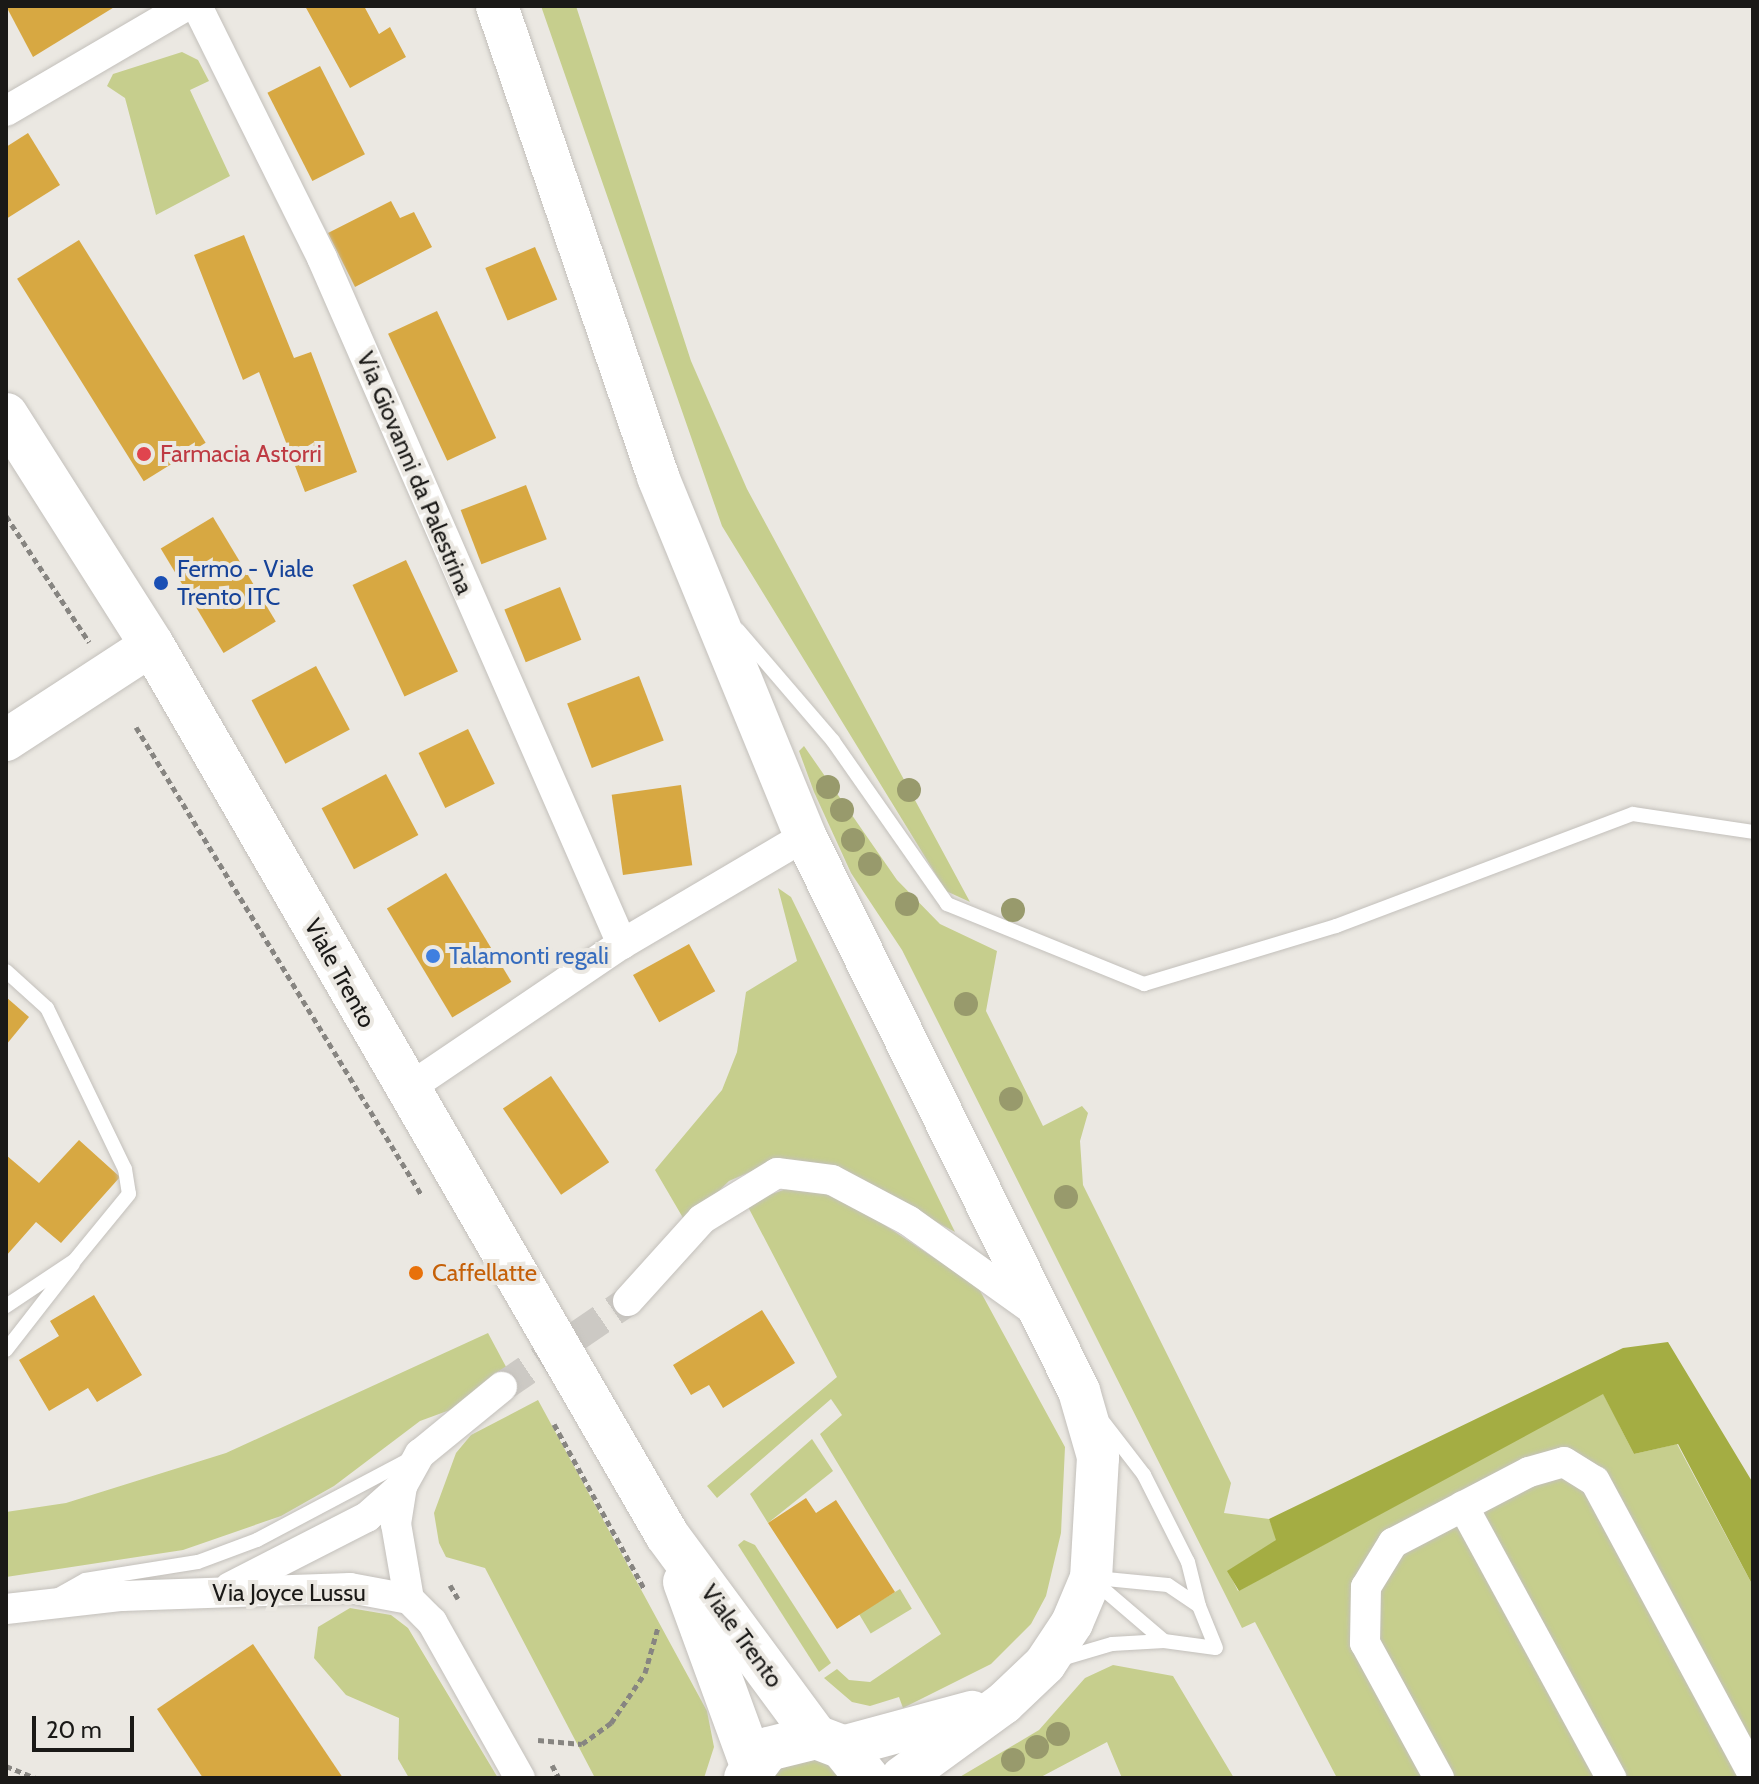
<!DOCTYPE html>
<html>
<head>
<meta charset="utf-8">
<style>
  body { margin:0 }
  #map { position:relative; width:1759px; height:1784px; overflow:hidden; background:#ebe8e2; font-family:Cabin,sans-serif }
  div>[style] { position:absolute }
  .green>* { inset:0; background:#c6ce8d; transform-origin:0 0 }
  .forest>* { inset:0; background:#a4ad43 }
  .building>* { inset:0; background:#d7a842; transform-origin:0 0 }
  .street-tunnel>* { height:30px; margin-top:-15px; transform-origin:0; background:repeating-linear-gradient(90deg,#ccc9c4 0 30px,transparent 0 45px) }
  .path>* { height:5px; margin-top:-2.5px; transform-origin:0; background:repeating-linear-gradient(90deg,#878581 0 6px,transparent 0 10px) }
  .roads { filter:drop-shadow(0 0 2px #c3c0bb) drop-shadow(0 0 2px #c3c0bb) }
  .lane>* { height:14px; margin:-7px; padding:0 7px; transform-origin:7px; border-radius:7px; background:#fff }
  .street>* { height:30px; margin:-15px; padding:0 15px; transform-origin:15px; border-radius:15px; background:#fff }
  .secondary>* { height:42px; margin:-21px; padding:0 21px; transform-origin:21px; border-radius:21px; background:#fff }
  .primary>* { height:44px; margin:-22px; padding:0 22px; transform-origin:22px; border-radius:22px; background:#fff }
  .trees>* { width:24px; height:24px; margin:-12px; border-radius:50%; background:#989a6c }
  .dots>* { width:22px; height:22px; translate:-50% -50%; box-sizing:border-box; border:4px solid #ebe8e2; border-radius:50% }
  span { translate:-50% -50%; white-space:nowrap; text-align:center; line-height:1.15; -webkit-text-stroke:8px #ebe8e2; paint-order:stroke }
  .health-label { font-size:24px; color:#be3a42 }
  .left { translate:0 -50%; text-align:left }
  .street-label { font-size:24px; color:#1a1917 }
  .transit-label { font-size:24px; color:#164399 }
  .shop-label { font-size:24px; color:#366cbe }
  .food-label { font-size:24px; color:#c56008 }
  .frame { position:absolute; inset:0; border:8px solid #1a1917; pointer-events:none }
  .scale { position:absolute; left:32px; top:1716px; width:102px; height:36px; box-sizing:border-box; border:4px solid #1a1917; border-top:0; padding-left:10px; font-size:24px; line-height:28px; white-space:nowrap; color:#1a1917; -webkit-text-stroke:6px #ebe8e2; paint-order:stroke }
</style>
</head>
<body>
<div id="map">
  <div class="green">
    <i style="clip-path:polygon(541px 6px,576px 6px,691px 361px,747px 489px,970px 902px,946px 891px,722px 526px)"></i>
    <i style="clip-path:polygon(182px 52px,198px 60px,209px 81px,190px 90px,230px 176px,156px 215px,125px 98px,107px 86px,113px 74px)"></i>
    <i style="clip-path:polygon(804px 746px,897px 880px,940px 924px,997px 951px,986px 1011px,1043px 1126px,1082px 1106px,1088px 1113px,1080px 1141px,1083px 1185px,1231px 1483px,1224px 1513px,1269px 1519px,1277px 1540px,1228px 1571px,1238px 1591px,1603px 1393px,1634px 1454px,1677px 1444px,1753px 1586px,1753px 1778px,1337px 1778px,1255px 1622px,1242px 1628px,902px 950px,851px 873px,814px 792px,799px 751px)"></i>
    <i style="clip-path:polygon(778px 888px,791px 897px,955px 1232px,834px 1167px,777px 1160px,729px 1181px,686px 1223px,655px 1170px,722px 1090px,737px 1052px,746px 992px,797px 961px)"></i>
    <i style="clip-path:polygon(792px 1187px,826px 1192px,871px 1216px,978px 1287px,1065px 1447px,1061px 1533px,1046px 1596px,1031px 1624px,991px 1664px,903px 1708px,899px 1697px,870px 1706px,852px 1702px,824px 1678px,837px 1669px,849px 1680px,870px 1682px,941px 1634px,820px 1434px,842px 1415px,831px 1399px,717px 1498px,707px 1486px,837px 1377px,746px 1203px)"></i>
    <i style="clip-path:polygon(488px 1333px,511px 1376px,480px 1399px,420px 1421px,334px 1486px,281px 1516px,183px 1550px,6px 1577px,6px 1512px,66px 1503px,226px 1453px)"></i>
    <i style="clip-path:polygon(538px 1400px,707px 1711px,714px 1747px,704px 1778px,595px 1778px,485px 1568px,446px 1557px,439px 1543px,434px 1513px,456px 1453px,471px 1435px)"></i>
    <i style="clip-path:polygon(812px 1439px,833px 1471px,768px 1523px,750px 1494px)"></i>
    <i style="clip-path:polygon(744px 1540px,755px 1545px,831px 1663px,819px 1672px,738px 1545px)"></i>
    <i style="left:900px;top:1589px;width:23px;height:48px;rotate:59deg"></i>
    <i style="clip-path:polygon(350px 1608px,391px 1615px,408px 1628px,498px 1778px,409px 1778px,398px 1759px,399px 1718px,346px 1695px,314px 1658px,318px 1627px)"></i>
    <i style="clip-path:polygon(1113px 1665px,1173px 1676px,1234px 1778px,1122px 1778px,1107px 1742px,1039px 1778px,958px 1778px,1039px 1730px,1085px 1678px)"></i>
    <i style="clip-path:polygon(809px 1747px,854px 1778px,759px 1778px)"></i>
  </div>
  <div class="forest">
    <i style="clip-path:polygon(1668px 1342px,1753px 1483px,1753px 1586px,1678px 1444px,1634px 1454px,1603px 1394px,1239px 1591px,1227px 1571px,1276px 1540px,1269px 1519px,1623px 1348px)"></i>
  </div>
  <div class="building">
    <i style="clip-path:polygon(6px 6px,116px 6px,33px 57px)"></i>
    <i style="clip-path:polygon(305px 6px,364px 6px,379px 34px,390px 27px,406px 57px,350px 88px)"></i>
    <i style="left:320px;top:66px;width:99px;height:59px;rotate:63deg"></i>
    <i style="clip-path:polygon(28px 133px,60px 185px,6px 219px,6px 147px)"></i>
    <i style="clip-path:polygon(391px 201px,400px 218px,414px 212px,432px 247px,355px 287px,328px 233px)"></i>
    <i style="clip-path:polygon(244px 235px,294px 358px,311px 352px,357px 472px,305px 492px,259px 372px,243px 380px,194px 255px)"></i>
    <i style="left:79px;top:240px;width:239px;height:73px;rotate:58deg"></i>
    <i style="left:535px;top:247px;width:57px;height:54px;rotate:67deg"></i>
    <i style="left:437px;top:311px;width:140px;height:54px;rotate:65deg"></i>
    <i style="left:526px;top:485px;width:58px;height:70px;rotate:69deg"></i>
    <i style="left:213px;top:517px;width:122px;height:61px;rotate:59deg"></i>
    <i style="left:406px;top:560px;width:123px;height:59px;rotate:65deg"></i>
    <i style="left:560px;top:587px;width:57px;height:60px;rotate:68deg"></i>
    <i style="left:316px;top:666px;width:72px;height:73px;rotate:62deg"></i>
    <i style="left:639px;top:676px;width:69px;height:77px;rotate:69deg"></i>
    <i style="left:468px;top:729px;width:61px;height:55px;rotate:64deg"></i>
    <i style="left:386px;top:774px;width:69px;height:73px;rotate:62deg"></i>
    <i style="left:681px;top:785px;width:81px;height:70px;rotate:82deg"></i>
    <i style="left:446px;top:873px;width:127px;height:69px;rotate:59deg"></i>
    <i style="left:689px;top:944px;width:54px;height:64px;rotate:61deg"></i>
    <i style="clip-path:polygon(6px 997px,29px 1017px,6px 1045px)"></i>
    <i style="left:551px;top:1076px;width:104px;height:58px;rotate:56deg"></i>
    <i style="clip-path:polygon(79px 1140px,120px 1177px,61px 1243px,36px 1222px,6px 1256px,6px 1155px,39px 1183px)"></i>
    <i style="clip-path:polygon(94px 1295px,142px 1375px,97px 1402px,88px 1388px,49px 1411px,19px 1360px,59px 1336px,50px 1321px)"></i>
    <i style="clip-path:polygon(762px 1310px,795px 1363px,723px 1408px,709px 1385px,691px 1395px,673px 1365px)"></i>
    <i style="clip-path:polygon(806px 1498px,816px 1513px,836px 1500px,895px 1592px,837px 1629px,768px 1523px)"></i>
    <i style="clip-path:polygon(253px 1644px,343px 1778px,203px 1778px,157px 1709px)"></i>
  </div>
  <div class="street-tunnel">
    <i style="left:502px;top:1387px;width:153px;rotate:-34.3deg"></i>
  </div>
  <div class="path">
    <i style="left:6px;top:516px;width:151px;rotate:56.6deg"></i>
    <i style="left:136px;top:727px;width:547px;rotate:58.61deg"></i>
    <i style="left:554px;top:1424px;width:189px;rotate:61.3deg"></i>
    <i style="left:450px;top:1585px;width:16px;rotate:60deg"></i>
    <i style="left:538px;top:1740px;width:44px;rotate:5.2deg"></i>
    <i style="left:582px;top:1744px;width:36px;rotate:-36deg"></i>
    <i style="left:611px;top:1723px;width:60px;rotate:-55.8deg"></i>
    <i style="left:645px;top:1673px;width:48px;rotate:-74.2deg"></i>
    <i style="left:552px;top:1765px;width:15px;rotate:62deg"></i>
    <i style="left:6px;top:1766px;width:32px;rotate:22deg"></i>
  </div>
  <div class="roads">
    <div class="lane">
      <i style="left:738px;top:630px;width:146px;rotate:49.4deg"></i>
      <i style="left:833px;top:741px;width:199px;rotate:55deg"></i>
      <i style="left:947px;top:904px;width:213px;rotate:22.1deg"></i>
      <i style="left:1144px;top:984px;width:201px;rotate:-16.8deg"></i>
      <i style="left:1336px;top:926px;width:317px;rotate:-20.7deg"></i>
      <i style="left:1633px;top:814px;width:121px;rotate:8.5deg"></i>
      <i style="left:6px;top:971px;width:55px;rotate:42.1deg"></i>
      <i style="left:47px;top:1008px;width:179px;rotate:64.2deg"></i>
      <i style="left:125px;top:1169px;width:25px;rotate:81deg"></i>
      <i style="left:129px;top:1194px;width:85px;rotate:129.3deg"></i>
      <i style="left:75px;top:1260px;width:83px;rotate:146.3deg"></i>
      <i style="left:6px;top:1350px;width:109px;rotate:-52.1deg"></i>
      <i style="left:1104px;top:1423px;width:66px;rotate:52.4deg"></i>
      <i style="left:1144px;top:1475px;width:97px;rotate:63.2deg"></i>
      <i style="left:1188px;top:1562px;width:45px;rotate:76deg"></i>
      <i style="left:1096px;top:1578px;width:72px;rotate:5.6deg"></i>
      <i style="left:1168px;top:1585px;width:37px;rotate:34deg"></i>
      <i style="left:1199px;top:1606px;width:45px;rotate:68deg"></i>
      <i style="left:1095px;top:1582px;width:91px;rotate:40.5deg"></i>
      <i style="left:1164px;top:1641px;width:52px;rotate:7.7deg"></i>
      <i style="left:58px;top:1595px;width:31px;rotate:-29deg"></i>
      <i style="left:85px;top:1580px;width:114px;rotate:-9.1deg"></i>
      <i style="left:198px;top:1562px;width:63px;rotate:-20.4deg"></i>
      <i style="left:257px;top:1540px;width:175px;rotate:-27.9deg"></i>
      <i style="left:1061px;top:1659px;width:53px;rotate:-16.4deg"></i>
      <i style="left:1112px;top:1644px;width:52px;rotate:-3.3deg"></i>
    </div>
    <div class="street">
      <i style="left:197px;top:6px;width:281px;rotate:63.6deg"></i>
      <i style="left:322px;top:258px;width:749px;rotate:66.38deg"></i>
      <i style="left:6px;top:111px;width:208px;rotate:-30.3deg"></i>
      <i style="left:406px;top:1090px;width:261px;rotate:-34.1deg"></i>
      <i style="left:622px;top:944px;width:212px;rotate:-30.5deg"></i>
      <i style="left:628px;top:1301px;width:110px;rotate:-47.9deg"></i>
      <i style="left:702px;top:1219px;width:88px;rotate:-31.5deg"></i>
      <i style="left:777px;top:1173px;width:55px;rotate:7.3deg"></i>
      <i style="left:832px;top:1180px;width:87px;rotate:28deg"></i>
      <i style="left:909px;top:1221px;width:156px;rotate:35.6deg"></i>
      <i style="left:1463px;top:1506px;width:310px;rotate:61.4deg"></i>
      <i style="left:230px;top:1587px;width:154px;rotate:-27.1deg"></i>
      <i style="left:367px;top:1517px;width:47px;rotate:-41.5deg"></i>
      <i style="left:409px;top:1599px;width:76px;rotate:-99.8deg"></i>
      <i style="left:396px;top:1524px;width:38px;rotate:-81deg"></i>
      <i style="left:402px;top:1486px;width:37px;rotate:-61deg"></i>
      <i style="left:420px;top:1454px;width:106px;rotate:-39.3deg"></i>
      <i style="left:6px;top:1609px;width:117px;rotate:-6.4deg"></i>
      <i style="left:122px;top:1596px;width:228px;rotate:-2deg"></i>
      <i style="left:350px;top:1588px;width:60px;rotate:10.6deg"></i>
      <i style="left:409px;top:1599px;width:33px;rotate:45deg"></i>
      <i style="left:432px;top:1622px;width:179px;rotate:60.6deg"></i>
      <i style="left:1439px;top:1778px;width:154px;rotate:-118.7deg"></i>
      <i style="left:1365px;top:1643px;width:56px;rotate:-89deg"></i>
      <i style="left:1366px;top:1587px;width:52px;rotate:-58.5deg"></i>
      <i style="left:1393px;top:1543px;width:153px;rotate:-27.6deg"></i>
      <i style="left:1529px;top:1472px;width:36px;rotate:-16deg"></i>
      <i style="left:1564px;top:1462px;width:36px;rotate:32deg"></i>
      <i style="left:1595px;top:1481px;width:333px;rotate:61.7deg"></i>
    </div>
    <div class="secondary">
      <i style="left:497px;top:6px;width:498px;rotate:71.1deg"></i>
      <i style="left:658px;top:477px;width:388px;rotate:67.7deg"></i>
      <i style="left:805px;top:836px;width:619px;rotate:63.72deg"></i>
      <i style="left:1079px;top:1391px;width:69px;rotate:73.9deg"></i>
      <i style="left:1098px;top:1457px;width:121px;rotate:93.3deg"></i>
      <i style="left:1091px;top:1578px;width:49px;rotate:112.9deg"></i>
      <i style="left:1072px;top:1623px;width:49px;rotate:123.4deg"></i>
      <i style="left:1045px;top:1664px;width:57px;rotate:136.4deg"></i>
      <i style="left:1004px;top:1703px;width:127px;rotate:143.9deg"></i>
      <i style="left:6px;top:740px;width:174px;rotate:-33.1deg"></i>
      <i style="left:842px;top:1747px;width:135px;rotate:-15.1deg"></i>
    </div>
    <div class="primary">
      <i style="left:6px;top:415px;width:272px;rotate:57.6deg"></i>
      <i style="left:152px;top:645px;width:1028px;rotate:59.94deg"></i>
      <i style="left:667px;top:1535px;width:251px;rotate:53.6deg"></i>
      <i style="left:685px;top:1582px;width:195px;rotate:69.9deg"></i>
      <i style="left:746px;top:1778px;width:36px;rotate:-53deg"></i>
      <i style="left:768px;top:1749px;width:49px;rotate:-14deg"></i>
      <i style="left:816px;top:1737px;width:28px;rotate:21deg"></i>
      <i style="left:842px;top:1747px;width:40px;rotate:51deg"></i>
    </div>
  </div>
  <div class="trees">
    <i style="left:828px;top:787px"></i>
    <i style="left:909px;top:790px"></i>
    <i style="left:842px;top:810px"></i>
    <i style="left:853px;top:840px"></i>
    <i style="left:870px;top:864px"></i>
    <i style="left:907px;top:904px"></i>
    <i style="left:1013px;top:910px"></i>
    <i style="left:966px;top:1004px"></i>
    <i style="left:1011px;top:1099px"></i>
    <i style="left:1066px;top:1197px"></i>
    <i style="left:1058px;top:1734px"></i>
    <i style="left:1037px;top:1747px"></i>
    <i style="left:1013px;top:1760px"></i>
  </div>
  <div class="dots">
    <i style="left:144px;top:454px;background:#e0444e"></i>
    <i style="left:161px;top:583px;background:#1a4fb4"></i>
    <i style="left:433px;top:956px;background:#3f7fe0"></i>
    <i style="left:416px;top:1273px;background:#e8710a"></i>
  </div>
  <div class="health-label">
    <span class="left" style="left:160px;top:454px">Farmacia Astorri</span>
  </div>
  <div class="street-label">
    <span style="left:415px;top:473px;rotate:67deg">Via Giovanni da Palestrina</span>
    <span style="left:340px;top:973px;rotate:61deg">Viale Trento</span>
    <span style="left:289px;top:1593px">Via Joyce Lussu</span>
    <span style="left:742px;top:1636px;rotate:54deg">Viale Trento</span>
  </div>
  <div class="transit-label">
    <span class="left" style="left:177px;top:583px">Fermo - Viale<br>Trento ITC</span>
  </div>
  <div class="shop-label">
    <span class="left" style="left:449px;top:956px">Talamonti regali</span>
  </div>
  <div class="food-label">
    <span class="left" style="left:432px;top:1273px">Caffellatte</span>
  </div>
  <div class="frame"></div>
  <div class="scale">20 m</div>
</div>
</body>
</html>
